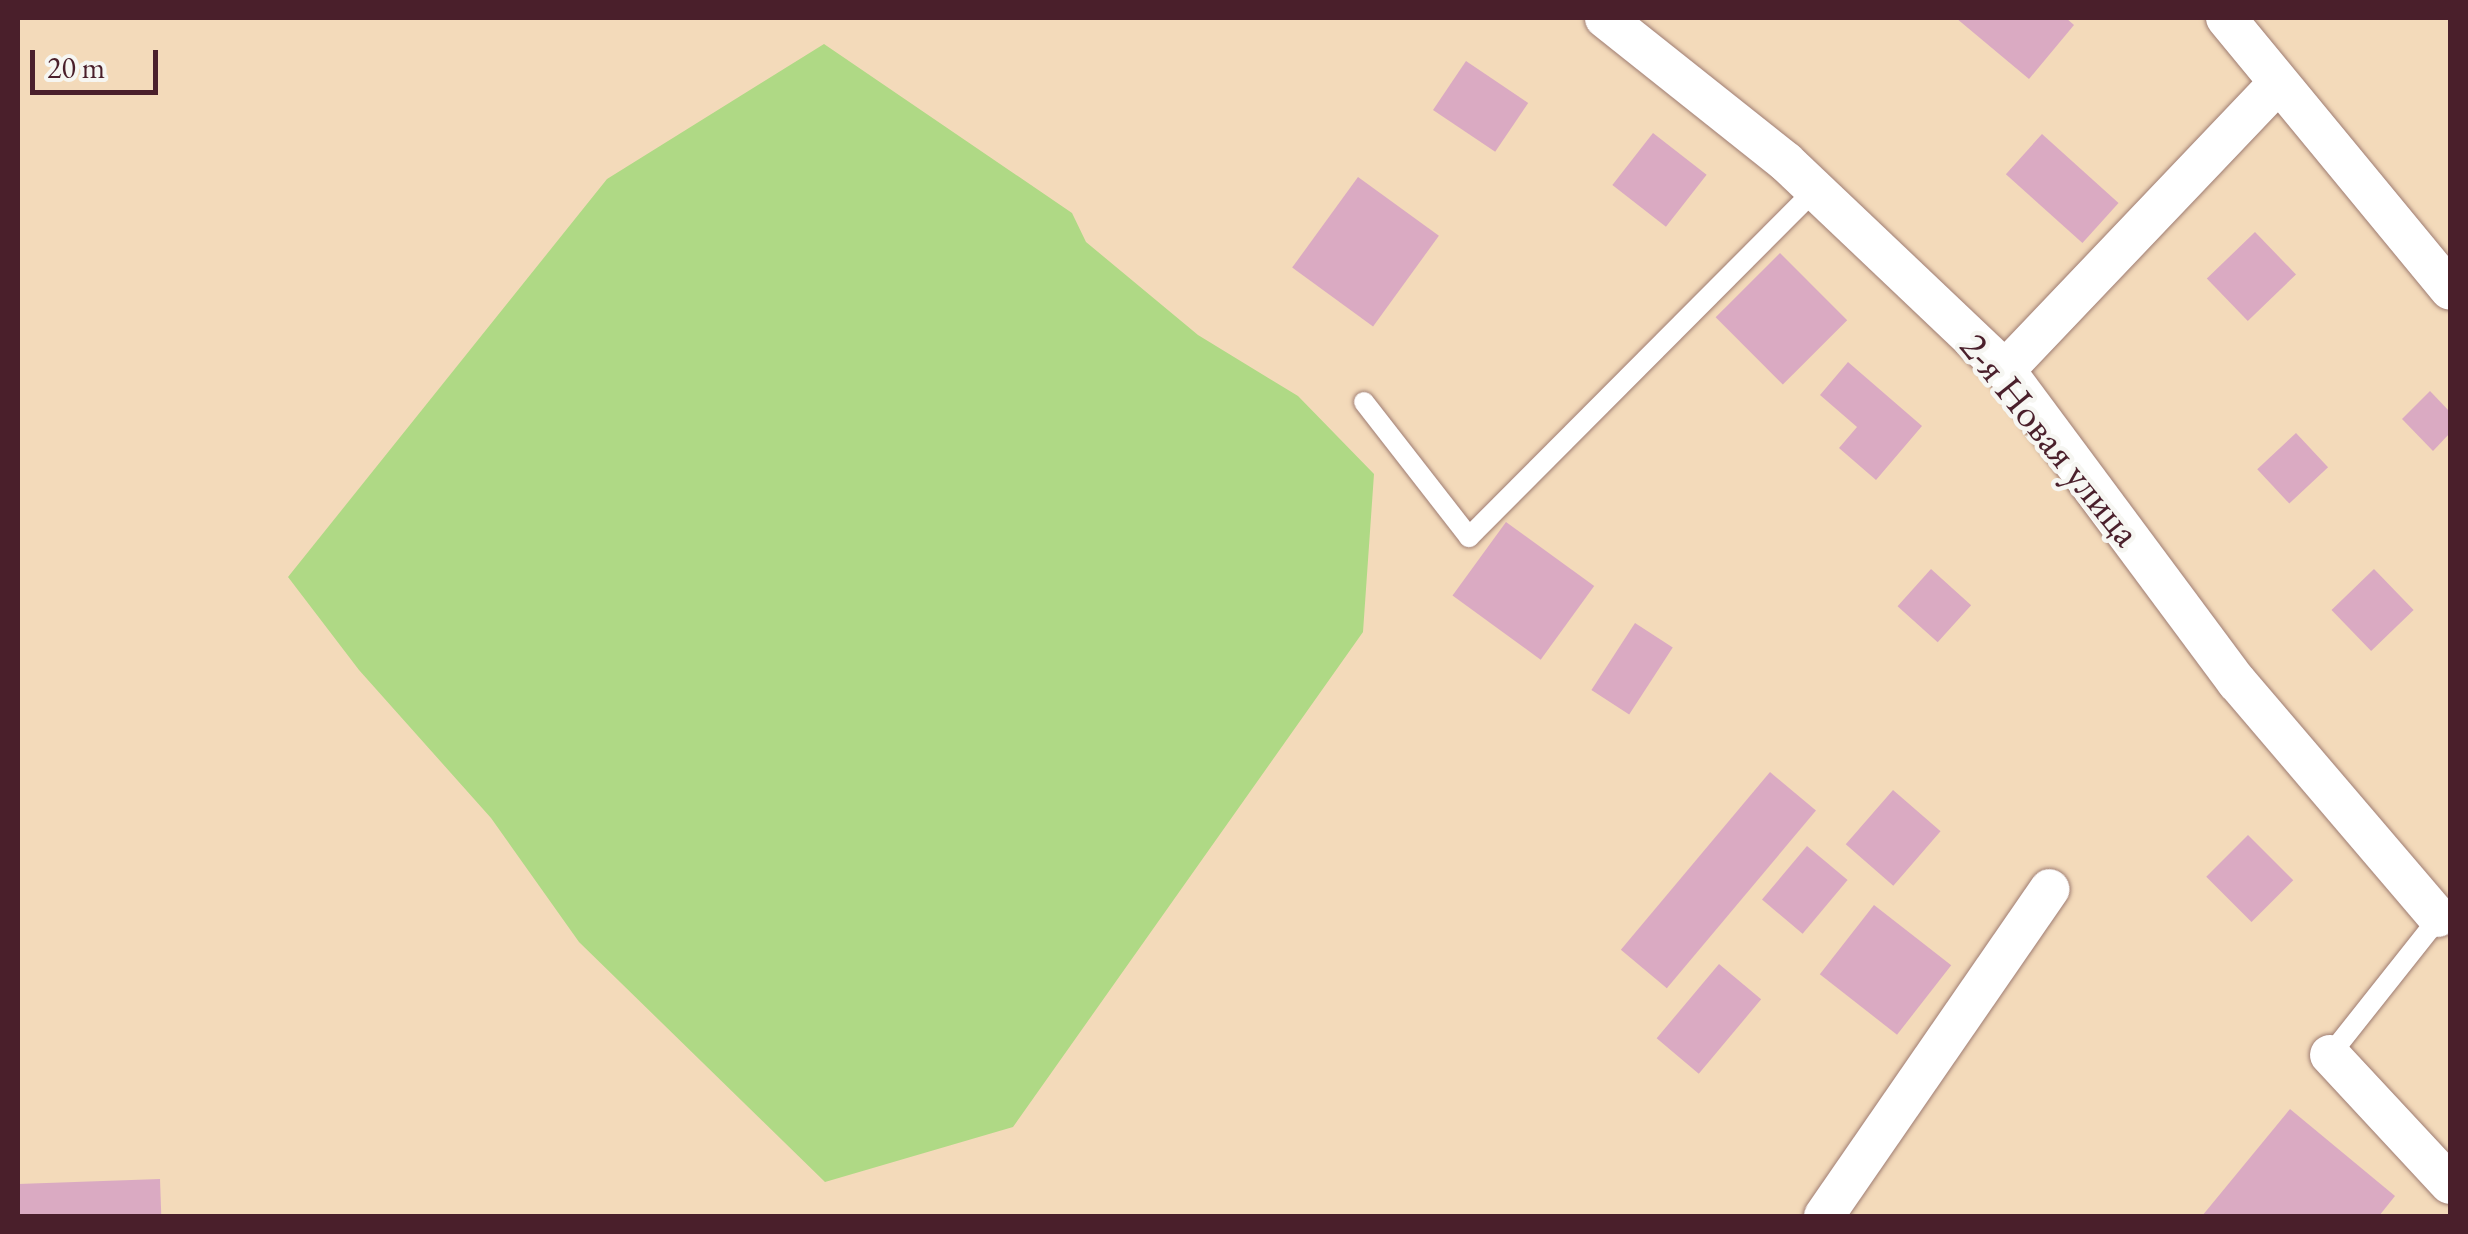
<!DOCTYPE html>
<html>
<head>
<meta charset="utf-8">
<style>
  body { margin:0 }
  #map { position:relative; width:2468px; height:1234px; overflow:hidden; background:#f3daba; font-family:"EB Garamond",serif }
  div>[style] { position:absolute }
  .green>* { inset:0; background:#afd985 }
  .building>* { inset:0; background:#daaac2; transform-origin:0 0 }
  .roads { filter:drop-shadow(0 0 2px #9e7c72) drop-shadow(0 0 2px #9e7c72) }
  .service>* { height:20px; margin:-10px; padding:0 10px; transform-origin:10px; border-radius:10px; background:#fff }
  .minor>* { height:40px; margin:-20px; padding:0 20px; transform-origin:20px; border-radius:20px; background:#fff }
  span { translate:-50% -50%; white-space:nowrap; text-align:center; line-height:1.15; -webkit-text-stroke:9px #f6f6f2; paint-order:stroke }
  .street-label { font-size:40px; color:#4a1f2b }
  .frame { position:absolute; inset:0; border:20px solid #4a1f2b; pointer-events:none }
  .scale { position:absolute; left:30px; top:50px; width:128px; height:45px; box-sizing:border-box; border:5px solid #4a1f2b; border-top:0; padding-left:12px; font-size:30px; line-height:35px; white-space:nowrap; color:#4a1f2b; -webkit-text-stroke:8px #f6f6f2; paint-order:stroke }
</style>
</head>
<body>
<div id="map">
  <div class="green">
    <i style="clip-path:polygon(824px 44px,1072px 213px,1086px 242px,1198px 335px,1298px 396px,1374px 474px,1363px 632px,1013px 1127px,825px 1182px,579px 942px,491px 818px,359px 670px,288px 577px,607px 179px)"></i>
  </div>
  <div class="building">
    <i style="clip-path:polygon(1956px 18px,2066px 18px,2074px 25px,2029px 79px)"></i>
    <i style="left:1466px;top:61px;width:75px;height:59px;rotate:34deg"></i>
    <i style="left:1653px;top:133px;width:68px;height:66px;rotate:38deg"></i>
    <i style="left:2042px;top:134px;width:103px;height:54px;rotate:42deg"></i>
    <i style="left:1358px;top:177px;width:100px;height:112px;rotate:36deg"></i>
    <i style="left:2255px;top:232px;width:59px;height:67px;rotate:46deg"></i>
    <i style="left:1780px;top:253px;width:95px;height:91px;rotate:45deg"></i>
    <i style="clip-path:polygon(1848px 362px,1922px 426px,1876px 480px,1839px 448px,1857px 427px,1820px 395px)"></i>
    <i style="clip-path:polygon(2430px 391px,2450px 412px,2450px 433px,2433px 451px,2402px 419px)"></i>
    <i style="left:2296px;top:433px;width:47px;height:53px;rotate:47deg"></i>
    <i style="left:1506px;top:522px;width:109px;height:91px;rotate:36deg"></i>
    <i style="left:1931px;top:569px;width:54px;height:50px;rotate:42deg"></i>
    <i style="left:2374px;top:569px;width:57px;height:59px;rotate:46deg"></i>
    <i style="left:1635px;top:623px;width:45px;height:80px;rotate:33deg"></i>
    <i style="left:1770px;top:772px;width:60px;height:232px;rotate:40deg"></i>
    <i style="left:1893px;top:790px;width:63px;height:72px;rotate:41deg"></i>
    <i style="left:2248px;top:835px;width:64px;height:59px;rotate:45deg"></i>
    <i style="left:1807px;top:846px;width:53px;height:70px;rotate:40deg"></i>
    <i style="left:1874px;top:905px;width:98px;height:88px;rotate:38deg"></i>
    <i style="left:1719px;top:964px;width:55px;height:97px;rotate:40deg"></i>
    <i style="clip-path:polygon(2290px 1109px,2395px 1196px,2379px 1216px,2202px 1216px)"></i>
    <i style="left:160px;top:1179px;width:37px;height:142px;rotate:88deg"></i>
  </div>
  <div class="roads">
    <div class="service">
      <i style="left:1364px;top:402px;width:171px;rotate:52.1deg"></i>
      <i style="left:1469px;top:537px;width:490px;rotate:-45.1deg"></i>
      <i style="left:2330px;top:1055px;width:179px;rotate:-51.6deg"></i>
    </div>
    <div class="minor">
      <i style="left:1605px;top:18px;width:231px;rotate:38.5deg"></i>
      <i style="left:1786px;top:162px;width:302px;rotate:43.5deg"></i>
      <i style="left:2005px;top:370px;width:389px;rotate:53.4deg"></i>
      <i style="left:2237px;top:682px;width:309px;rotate:49.5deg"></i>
      <i style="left:2226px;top:18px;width:352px;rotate:50.5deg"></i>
      <i style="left:2005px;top:370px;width:396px;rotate:-46.4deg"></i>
      <i style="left:2330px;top:1055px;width:176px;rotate:47.1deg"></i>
      <i style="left:1824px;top:1216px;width:397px;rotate:-55.4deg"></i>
    </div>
  </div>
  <div class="street-label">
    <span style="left:2051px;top:439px;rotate:51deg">2-я Новая улица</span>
  </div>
  <div class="frame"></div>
  <div class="scale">20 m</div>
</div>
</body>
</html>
